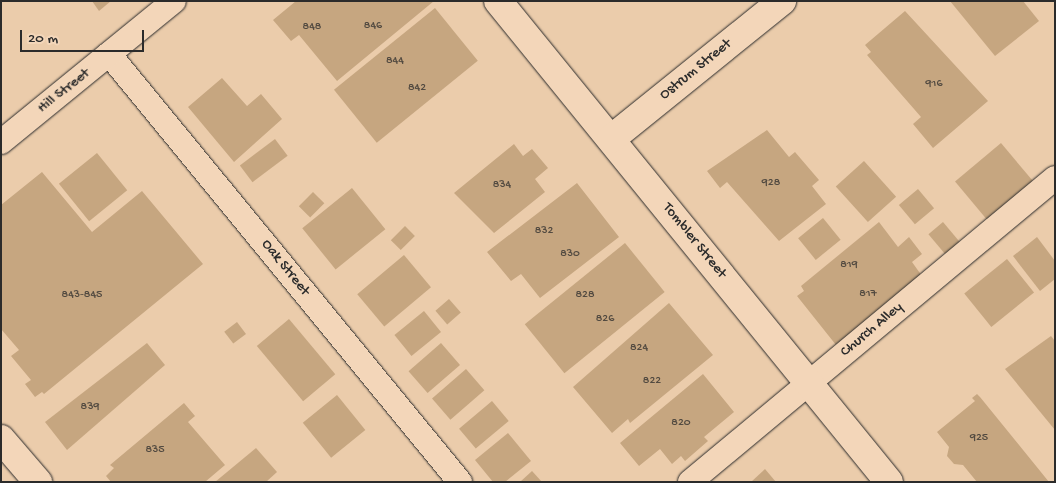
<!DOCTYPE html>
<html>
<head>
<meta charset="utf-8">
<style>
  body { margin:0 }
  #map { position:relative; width:1056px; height:483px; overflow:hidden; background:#ebccab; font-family:"Gochi Hand",sans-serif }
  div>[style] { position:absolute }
  .building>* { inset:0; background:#c6a680; transform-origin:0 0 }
  .roads { filter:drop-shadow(0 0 1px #2b2b2b) drop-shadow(0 0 1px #2b2b2b) }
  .service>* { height:24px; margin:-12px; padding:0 12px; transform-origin:12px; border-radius:12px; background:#f3d6b9 }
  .minor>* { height:28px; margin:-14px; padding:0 14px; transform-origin:14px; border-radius:14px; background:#f3d6b9 }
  span { translate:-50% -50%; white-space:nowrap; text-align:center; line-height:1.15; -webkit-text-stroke:5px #f3d6b9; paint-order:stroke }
  .number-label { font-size:12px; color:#524a40 }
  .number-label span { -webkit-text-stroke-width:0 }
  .street-label { font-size:15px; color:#2b2b2b }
  .frame { position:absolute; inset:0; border:2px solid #2b2b2b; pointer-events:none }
  .scale { position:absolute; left:20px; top:30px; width:124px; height:22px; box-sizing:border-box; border:2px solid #2b2b2b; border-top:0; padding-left:6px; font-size:15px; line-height:18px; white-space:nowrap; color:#2b2b2b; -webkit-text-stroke:4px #f3d6b9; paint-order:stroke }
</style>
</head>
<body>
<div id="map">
  <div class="building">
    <i style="clip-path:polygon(92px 1px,111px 1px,99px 11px)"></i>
    <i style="clip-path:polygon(296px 1px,434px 1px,337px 81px,299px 35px,291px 41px,273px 20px)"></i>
    <i style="clip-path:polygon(950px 1px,1023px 1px,1039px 21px,995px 56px)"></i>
    <i style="left:435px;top:8px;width:68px;height:130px;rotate:51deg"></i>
    <i style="clip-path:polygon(905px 11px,988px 101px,933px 148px,913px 124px,921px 117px,867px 55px,871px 52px,865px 45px)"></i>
    <i style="clip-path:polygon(222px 78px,247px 106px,261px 94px,282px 119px,234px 162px,188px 107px)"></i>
    <i style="clip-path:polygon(767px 130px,789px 157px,795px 152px,819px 180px,812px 186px,826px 204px,779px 241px,727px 182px,720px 188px,707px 171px)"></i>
    <i style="left:275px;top:139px;width:21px;height:44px;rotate:53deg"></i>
    <i style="left:1001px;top:143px;width:53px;height:60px;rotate:50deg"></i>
    <i style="clip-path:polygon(514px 144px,523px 156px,532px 149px,548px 168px,535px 179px,545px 192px,494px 233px,454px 193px)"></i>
    <i style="left:97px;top:153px;width:48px;height:49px;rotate:51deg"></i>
    <i style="left:864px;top:161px;width:48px;height:38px;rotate:48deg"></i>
    <i style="clip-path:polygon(42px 172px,92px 232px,142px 191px,203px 264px,44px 394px,42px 392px,35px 397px,25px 384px,31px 380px,11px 356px,19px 350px,1px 329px,1px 205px)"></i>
    <i style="clip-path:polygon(577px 183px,619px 237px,540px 298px,521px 274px,511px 281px,487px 252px)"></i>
    <i style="left:352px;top:188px;width:53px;height:64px;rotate:51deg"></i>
    <i style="left:918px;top:189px;width:25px;height:25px;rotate:50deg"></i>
    <i style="left:313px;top:192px;width:16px;height:20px;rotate:45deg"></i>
    <i style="left:823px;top:218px;width:28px;height:32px;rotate:51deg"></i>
    <i style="clip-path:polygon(879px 222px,898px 247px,909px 237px,922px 254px,912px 262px,922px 276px,836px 345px,797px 296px,804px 291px,801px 286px)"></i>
    <i style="left:943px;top:222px;width:30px;height:19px;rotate:50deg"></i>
    <i style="left:405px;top:226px;width:14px;height:20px;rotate:45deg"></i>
    <i style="clip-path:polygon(1037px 237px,1055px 261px,1055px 279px,1040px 291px,1013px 256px)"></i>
    <i style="left:625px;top:243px;width:63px;height:129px;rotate:51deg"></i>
    <i style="left:404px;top:255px;width:42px;height:61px;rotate:50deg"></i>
    <i style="left:1007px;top:259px;width:43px;height:55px;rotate:51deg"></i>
    <i style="left:449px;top:299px;width:18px;height:18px;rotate:49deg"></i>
    <i style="clip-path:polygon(669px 303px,713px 355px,630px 423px,628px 419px,612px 433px,573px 387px)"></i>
    <i style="left:424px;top:311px;width:27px;height:38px;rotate:51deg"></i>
    <i style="left:289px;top:319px;width:72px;height:42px;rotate:50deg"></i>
    <i style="left:237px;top:322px;width:15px;height:16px;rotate:53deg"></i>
    <i style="clip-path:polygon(1051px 336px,1055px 341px,1055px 430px,1005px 369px)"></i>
    <i style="clip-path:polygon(147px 343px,165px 365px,67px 450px,45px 422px)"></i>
    <i style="left:441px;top:343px;width:29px;height:43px;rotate:49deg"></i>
    <i style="left:466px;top:369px;width:28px;height:45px;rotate:49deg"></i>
    <i style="clip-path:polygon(703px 374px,734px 412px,704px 437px,708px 441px,685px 461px,681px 456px,672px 464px,660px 449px,639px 466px,620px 443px)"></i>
    <i style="clip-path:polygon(977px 394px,980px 397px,1049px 482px,977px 482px,963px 465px,954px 464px,947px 456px,949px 447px,937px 432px,975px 401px,972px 398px)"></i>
    <i style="left:337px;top:395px;width:45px;height:44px;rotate:51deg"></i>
    <i style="left:492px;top:401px;width:26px;height:43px;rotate:50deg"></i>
    <i style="clip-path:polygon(184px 403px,195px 416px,188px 422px,225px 465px,205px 482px,111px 482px,106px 476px,114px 468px,110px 465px)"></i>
    <i style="clip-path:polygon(508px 433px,531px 461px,505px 482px,493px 482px,475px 460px)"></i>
    <i style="clip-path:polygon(256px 448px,277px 472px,266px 482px,215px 482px)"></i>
    <i style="clip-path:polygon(765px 469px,776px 482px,751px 482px)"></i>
    <i style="clip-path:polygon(532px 471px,542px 482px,520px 482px)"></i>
  </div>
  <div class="roads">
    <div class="service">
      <i style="left:109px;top:54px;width:554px;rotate:50.65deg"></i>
      <i style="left:1px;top:142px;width:223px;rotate:-39.2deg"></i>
      <i style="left:690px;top:482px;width:475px;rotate:-39.8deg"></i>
    </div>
    <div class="minor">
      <i style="left:498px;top:1px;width:620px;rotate:50.89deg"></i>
      <i style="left:611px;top:139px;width:220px;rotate:-38.9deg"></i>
      <i style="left:1px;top:439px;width:57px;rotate:49.3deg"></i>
    </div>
  </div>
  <div class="number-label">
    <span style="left:373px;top:27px">846</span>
    <span style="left:312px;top:28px">848</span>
    <span style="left:395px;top:62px">844</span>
    <span style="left:934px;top:85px">916</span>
    <span style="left:417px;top:89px">842</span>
    <span style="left:771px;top:184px">928</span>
    <span style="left:502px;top:186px">834</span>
    <span style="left:544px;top:232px">832</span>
    <span style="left:570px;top:255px">830</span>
    <span style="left:849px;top:266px">819</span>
    <span style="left:868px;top:295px">817</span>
    <span style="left:82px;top:296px">843-845</span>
    <span style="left:585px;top:296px">828</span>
    <span style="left:605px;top:320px">826</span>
    <span style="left:639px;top:349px">824</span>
    <span style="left:652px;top:382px">822</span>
    <span style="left:90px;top:408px">839</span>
    <span style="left:681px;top:424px">820</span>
    <span style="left:979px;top:439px">925</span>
    <span style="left:155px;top:451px">835</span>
  </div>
  <div class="street-label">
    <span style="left:696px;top:70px;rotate:-39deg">Ostrum Street</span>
    <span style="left:64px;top:91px;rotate:-39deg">Hill Street</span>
    <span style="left:694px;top:241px;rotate:51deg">Tombler Street</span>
    <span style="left:285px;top:268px;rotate:51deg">Oak Street</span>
    <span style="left:872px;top:330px;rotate:-40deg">Church Alley</span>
  </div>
  <div class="frame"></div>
  <div class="scale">20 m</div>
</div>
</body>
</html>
